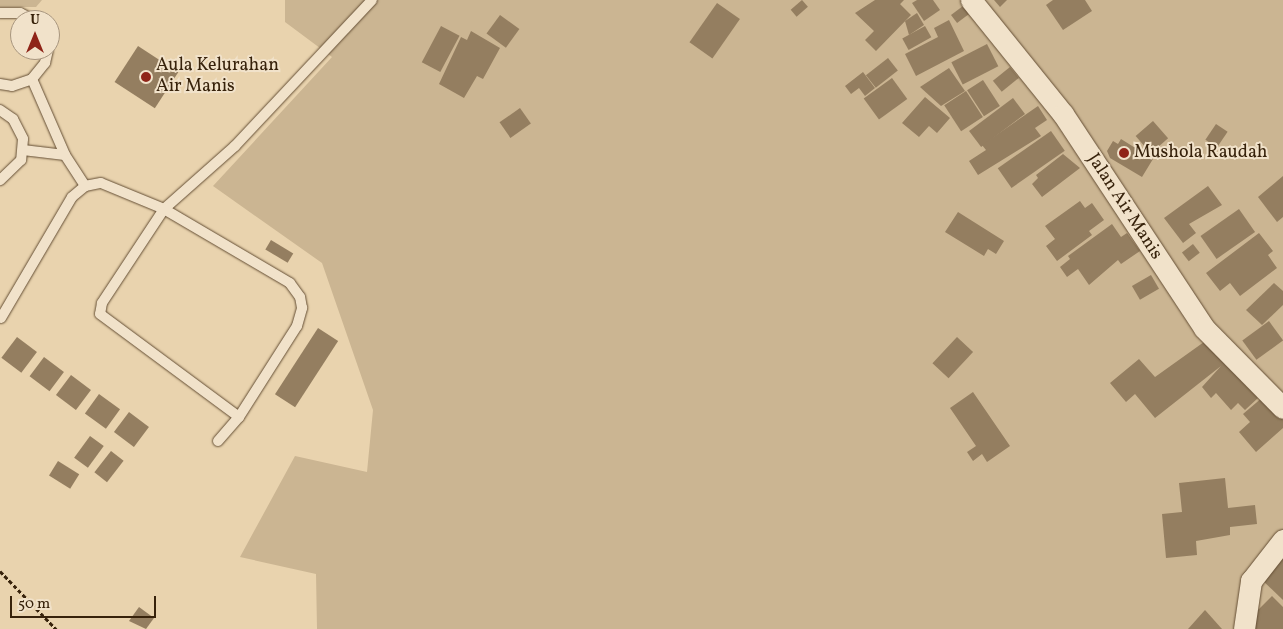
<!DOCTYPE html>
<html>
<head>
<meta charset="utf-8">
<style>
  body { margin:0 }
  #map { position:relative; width:1283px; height:629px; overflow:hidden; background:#e9d3ae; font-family:Vollkorn,serif }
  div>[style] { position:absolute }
  .green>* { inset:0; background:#cbb592 }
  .building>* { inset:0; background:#947e60; transform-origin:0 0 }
  .path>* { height:3px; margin-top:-1.5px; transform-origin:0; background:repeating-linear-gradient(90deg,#37220b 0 4px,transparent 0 6.5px) }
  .roads { filter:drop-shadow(0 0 1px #644e34) drop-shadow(0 0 1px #644e34) }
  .lane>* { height:10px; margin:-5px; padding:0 5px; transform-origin:5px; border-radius:5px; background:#f1e2ca }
  .street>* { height:21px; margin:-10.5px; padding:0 10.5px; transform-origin:10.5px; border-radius:10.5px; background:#f1e2ca }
  .dots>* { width:14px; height:14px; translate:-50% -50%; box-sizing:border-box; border:2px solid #f1e2ca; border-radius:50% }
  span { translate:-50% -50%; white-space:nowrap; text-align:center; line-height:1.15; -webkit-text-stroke:4px #f1e2ca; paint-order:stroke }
  .poi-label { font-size:18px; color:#37220b }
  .left { translate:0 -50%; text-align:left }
  .street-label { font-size:18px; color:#37220b }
  .north { position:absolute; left:10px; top:10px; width:50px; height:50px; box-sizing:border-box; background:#f1e2ca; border:1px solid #a7957e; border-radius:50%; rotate:0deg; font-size:14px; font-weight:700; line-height:20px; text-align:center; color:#37220b }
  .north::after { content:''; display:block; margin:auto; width:18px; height:22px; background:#8f2418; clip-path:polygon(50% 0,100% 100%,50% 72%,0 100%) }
  .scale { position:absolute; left:10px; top:596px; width:146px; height:22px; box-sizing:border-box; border:2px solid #37220b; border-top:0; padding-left:6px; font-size:15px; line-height:18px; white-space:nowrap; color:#37220b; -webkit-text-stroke:4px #f1e2ca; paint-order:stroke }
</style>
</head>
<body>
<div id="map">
  <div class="green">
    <i style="clip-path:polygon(0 0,42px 0,36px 7px,0 7px)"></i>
    <i style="clip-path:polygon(285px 0,1283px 0,1283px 629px,317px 629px,316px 574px,240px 557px,295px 456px,367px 472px,373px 410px,322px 263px,213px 186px,332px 57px,285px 22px)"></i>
  </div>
  <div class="building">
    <i style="left:802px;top:0;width:9px;height:15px;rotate:49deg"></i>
    <i style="clip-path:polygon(875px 0,904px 0,876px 29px,900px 4px,911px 15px,876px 51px,865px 40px,874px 31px,855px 13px)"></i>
    <i style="clip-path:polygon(917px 0,933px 0,940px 10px,924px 21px,912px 3px)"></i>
    <i style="clip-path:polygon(994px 0,1007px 0,1000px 7px)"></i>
    <i style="clip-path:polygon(1053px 0,1085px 0,1092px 11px,1063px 30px,1046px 5px)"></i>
    <i style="left:717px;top:3px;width:28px;height:48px;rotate:35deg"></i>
    <i style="left:963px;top:6px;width:10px;height:15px;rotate:53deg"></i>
    <i style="clip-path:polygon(917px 13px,924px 25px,909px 35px,905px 21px)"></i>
    <i style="left:500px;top:15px;width:24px;height:23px;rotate:36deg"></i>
    <i style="clip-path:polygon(949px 20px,964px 51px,916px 76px,905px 54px,938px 37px,934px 28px)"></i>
    <i style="left:441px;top:26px;width:21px;height:41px;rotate:28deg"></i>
    <i style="left:925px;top:26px;width:13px;height:26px;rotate:61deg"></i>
    <i style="clip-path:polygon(471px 31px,500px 48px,483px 79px,477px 76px,464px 98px,439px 84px,461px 37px,467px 40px)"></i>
    <i style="left:987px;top:44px;width:25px;height:40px;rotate:63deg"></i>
    <i style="left:138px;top:46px;width:48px;height:43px;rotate:33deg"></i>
    <i style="left:888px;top:58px;width:16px;height:28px;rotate:52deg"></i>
    <i style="left:1010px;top:67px;width:14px;height:22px;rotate:51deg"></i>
    <i style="clip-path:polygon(949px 68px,965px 91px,941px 106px,920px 87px)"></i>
    <i style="clip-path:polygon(863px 72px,875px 88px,865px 96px,859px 88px,851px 94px,845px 86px)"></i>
    <i style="left:892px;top:78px;width:26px;height:35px;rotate:54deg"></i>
    <i style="left:983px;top:80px;width:31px;height:19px;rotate:57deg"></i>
    <i style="left:966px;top:91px;width:31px;height:26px;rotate:57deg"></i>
    <i style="clip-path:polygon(925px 97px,950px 118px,937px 133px,929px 126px,919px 137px,902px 123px)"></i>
    <i style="left:1013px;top:98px;width:20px;height:55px;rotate:53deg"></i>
    <i style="clip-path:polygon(1038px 106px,1047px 120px,1035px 128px,1041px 136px,978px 175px,969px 161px,986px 150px,982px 145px)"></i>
    <i style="left:520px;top:108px;width:19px;height:25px;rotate:55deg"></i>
    <i style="left:1153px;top:121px;width:23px;height:23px;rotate:49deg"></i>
    <i style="left:1216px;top:124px;width:14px;height:19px;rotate:34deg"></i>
    <i style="left:1051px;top:131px;width:24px;height:65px;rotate:55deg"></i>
    <i style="clip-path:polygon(1121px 139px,1153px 159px,1142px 177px,1110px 158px,1107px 151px,1113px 141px,1118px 144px)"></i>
    <i style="clip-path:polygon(1063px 154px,1080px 168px,1042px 197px,1032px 184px,1038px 178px,1036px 175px)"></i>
    <i style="clip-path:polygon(1283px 176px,1283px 217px,1277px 222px,1258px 197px)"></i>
    <i style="clip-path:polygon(1208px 186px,1222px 205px,1189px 224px,1196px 233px,1183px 243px,1164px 218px)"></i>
    <i style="clip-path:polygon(1080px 201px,1085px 208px,1092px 203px,1104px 220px,1089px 231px,1092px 235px,1057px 261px,1046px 246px,1055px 239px,1045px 226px)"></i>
    <i style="left:1239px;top:209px;width:28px;height:47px;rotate:55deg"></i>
    <i style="clip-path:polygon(958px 212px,1004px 241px,996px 254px,988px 249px,984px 256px,945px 232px)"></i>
    <i style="clip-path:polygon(1112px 224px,1121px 237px,1127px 233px,1140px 251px,1121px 264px,1118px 260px,1089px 285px,1078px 269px,1067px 277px,1060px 267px,1070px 259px,1068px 256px)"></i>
    <i style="clip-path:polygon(1259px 233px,1273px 251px,1268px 255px,1277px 268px,1240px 296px,1230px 283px,1220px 291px,1206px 273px)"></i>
    <i style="left:271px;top:240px;width:26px;height:11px;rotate:31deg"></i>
    <i style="left:1193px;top:244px;width:11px;height:14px;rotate:52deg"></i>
    <i style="left:1151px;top:275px;width:16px;height:22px;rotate:60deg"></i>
    <i style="clip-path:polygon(1274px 283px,1283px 291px,1283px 305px,1262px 325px,1246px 310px)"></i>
    <i style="left:1269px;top:321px;width:24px;height:33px;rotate:54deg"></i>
    <i style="left:318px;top:328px;width:24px;height:79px;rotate:33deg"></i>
    <i style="left:17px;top:337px;width:25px;height:26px;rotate:37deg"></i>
    <i style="left:957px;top:337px;width:22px;height:36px;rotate:43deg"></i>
    <i style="clip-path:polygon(1204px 342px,1258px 398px,1245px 410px,1238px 403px,1231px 410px,1216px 393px,1211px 398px,1202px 387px,1221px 366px,1155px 418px,1135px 394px,1126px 402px,1110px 383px,1139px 359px,1155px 377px)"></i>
    <i style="left:44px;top:357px;width:25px;height:24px;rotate:37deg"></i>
    <i style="left:71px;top:375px;width:25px;height:25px;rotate:37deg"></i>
    <i style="clip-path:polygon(973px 392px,1010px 446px,987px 462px,982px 454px,973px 461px,967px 452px,976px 446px,950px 408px)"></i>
    <i style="left:99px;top:394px;width:26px;height:24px;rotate:36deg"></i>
    <i style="clip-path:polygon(1263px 397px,1283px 419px,1283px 428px,1256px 452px,1239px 432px,1250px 422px,1243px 414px)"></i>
    <i style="left:129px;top:412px;width:25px;height:25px;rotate:37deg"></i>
    <i style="left:90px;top:436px;width:17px;height:27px;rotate:36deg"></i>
    <i style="left:111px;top:451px;width:16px;height:27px;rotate:38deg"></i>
    <i style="left:58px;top:461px;width:25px;height:17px;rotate:32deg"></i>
    <i style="clip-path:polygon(1225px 478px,1228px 508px,1255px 505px,1257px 524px,1230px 527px,1230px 535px,1196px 541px,1197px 555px,1166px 558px,1162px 514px,1182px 512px,1179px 483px)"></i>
    <i style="clip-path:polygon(1283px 553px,1283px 600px,1259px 577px)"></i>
    <i style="clip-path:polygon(1272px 596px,1283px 607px,1283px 629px,1250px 629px,1255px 607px,1258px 610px)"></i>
    <i style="clip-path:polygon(139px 607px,154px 618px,146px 629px,129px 621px)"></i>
    <i style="clip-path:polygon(1205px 610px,1222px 629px,1188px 629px)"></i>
  </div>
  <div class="path">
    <i style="left:0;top:571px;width:81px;rotate:46deg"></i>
  </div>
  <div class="roads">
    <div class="lane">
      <i style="left:0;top:13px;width:20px"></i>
      <i style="left:20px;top:13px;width:16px;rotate:27deg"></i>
      <i style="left:32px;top:79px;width:83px;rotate:66.5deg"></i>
      <i style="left:65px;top:155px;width:37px;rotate:57deg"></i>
      <i style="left:0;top:84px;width:12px;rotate:9deg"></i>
      <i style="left:12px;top:86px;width:21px;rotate:-19deg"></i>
      <i style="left:32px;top:79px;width:21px;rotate:-51deg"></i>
      <i style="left:45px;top:63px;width:13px;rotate:-77deg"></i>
      <i style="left:0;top:110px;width:16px;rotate:35deg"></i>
      <i style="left:13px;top:119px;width:22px;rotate:63deg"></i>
      <i style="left:23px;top:139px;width:21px;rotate:95deg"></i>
      <i style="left:21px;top:160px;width:29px;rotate:136deg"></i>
      <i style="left:23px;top:150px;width:42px;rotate:6.8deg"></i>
      <i style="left:1px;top:318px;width:140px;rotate:-59.6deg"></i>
      <i style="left:72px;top:197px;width:17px;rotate:-40deg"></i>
      <i style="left:85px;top:186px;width:16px;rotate:-11deg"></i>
      <i style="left:101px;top:183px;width:68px;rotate:22.4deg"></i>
      <i style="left:164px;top:209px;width:95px;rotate:-41.6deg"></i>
      <i style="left:235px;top:146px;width:200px;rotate:-46.8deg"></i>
      <i style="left:218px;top:441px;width:32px;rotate:-49deg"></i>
      <i style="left:239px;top:417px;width:108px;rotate:-57.5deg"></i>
      <i style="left:297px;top:326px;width:19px;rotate:-74deg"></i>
      <i style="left:302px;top:308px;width:11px;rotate:-100deg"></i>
      <i style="left:300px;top:297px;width:17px;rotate:-126deg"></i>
      <i style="left:290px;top:283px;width:146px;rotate:-149.6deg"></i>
      <i style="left:164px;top:209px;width:113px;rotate:123.4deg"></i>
      <i style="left:102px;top:303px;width:11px;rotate:100deg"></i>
      <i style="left:100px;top:314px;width:173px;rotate:36.5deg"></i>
    </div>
    <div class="street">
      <i style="left:971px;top:0;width:146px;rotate:51.1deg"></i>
      <i style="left:1063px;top:114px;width:256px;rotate:56.6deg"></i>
      <i style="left:1204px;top:328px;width:112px;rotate:45.4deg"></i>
      <i style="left:1244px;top:629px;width:49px;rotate:-81.7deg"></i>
      <i style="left:1251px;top:581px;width:52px;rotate:-52deg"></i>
    </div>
  </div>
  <div class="dots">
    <i style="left:146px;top:77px;background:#8f2418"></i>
    <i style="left:1124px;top:153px;background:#8f2418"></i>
  </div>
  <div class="poi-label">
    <span class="left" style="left:156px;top:77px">Aula Kelurahan<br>Air Manis</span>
    <span class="left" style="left:1134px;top:153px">Mushola Raudah</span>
  </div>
  <div class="street-label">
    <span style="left:1124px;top:207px;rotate:57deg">Jalan Air Manis</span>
  </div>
  <div class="north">U</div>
  <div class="scale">50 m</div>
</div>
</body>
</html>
